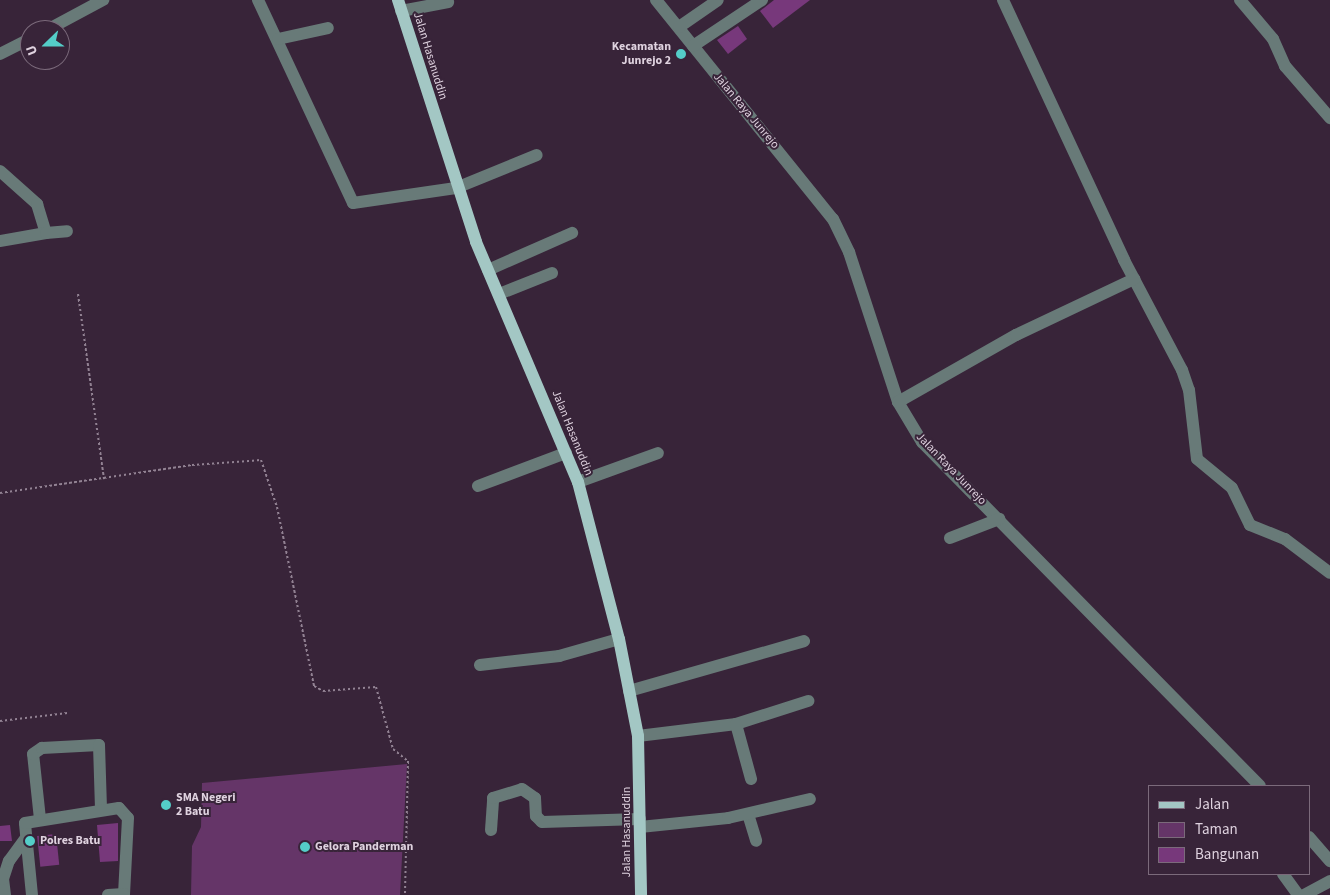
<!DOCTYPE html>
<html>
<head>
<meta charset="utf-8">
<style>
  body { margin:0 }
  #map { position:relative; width:1330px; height:895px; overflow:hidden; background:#382439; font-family:"Source Sans 3",sans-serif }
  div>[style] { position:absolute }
  .green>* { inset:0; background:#653568 }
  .building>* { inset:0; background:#77387b; transform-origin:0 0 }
  .path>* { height:2px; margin-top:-1px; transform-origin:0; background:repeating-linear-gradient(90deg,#928293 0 2.5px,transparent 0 5px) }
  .minor>* { height:12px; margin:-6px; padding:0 6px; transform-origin:6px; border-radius:6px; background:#687a78 }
  .major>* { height:12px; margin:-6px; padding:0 6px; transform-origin:6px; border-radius:6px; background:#a3c7c4 }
  .dots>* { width:14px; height:14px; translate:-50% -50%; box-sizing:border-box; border:2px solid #382439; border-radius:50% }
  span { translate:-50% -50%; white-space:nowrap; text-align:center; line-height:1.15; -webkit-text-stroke:4px #382439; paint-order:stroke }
  .poi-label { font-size:12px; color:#dfd2df; font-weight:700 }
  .right { translate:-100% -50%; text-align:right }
  .left { translate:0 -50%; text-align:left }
  .street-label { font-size:12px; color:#dfd2df }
  .legend { position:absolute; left:1148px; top:785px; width:162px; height:90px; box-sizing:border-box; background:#382439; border:1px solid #7b6a7b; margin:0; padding:6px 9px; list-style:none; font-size:15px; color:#dfd2df }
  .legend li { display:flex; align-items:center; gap:10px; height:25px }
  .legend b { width:25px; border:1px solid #7b6a7b }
  .north { position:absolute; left:20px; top:20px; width:50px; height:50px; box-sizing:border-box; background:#382439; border:1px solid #7b6a7b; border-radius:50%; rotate:248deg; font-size:14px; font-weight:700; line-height:20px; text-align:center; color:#dfd2df }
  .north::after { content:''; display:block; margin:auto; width:18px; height:22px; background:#54cdc8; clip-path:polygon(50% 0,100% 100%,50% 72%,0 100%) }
</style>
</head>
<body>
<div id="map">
  <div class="green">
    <i style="clip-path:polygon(407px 764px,400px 895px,191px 895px,192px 846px,201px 827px,202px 783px)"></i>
  </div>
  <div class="building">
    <i style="clip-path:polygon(774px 0,810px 0,773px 28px,760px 11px)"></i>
    <i style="clip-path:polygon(738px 26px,747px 39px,728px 54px,717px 40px)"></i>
    <i style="clip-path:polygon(118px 823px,118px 861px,100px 862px,97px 825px)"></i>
    <i style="clip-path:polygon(10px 825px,12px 841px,0 841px,0 826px)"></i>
    <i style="left:56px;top:834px;width:31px;height:19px;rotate:84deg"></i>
  </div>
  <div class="path">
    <i style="left:78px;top:294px;width:187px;rotate:82deg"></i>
    <i style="left:0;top:493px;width:194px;rotate:-8.3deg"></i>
    <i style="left:192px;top:465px;width:69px;rotate:-4.1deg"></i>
    <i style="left:261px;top:460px;width:50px;rotate:71.2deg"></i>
    <i style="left:277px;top:507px;width:183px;rotate:78.3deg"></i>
    <i style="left:314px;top:686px;width:10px;rotate:29deg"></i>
    <i style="left:323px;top:691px;width:53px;rotate:-4.3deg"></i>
    <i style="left:376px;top:687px;width:64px;rotate:74.7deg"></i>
    <i style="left:393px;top:749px;width:19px;rotate:39deg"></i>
    <i style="left:408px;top:761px;width:134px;rotate:91.3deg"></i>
    <i style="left:0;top:721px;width:68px;rotate:-6.7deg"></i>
  </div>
  <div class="minor">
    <i style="left:258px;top:0;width:224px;rotate:64.9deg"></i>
    <i style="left:353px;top:203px;width:104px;rotate:-8.3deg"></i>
    <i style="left:456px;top:188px;width:87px;rotate:-22.2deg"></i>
    <i style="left:656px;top:0;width:282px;rotate:51.1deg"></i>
    <i style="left:833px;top:219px;width:37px;rotate:64deg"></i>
    <i style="left:849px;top:252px;width:158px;rotate:71.9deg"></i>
    <i style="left:898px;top:402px;width:47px;rotate:59deg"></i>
    <i style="left:922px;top:442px;width:482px;rotate:45.5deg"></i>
    <i style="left:1003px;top:0;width:287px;rotate:65deg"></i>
    <i style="left:1124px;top:260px;width:124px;rotate:62.2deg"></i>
    <i style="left:1182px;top:370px;width:21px;rotate:71deg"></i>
    <i style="left:1189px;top:390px;width:69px;rotate:83.4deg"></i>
    <i style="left:1197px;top:459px;width:45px;rotate:39.6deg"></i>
    <i style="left:1232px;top:488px;width:41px;rotate:64.1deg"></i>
    <i style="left:1250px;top:525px;width:38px;rotate:22deg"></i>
    <i style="left:1285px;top:539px;width:56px;rotate:37.1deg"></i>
    <i style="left:1240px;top:0;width:51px;rotate:49.8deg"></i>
    <i style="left:1273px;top:39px;width:30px;rotate:66deg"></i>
    <i style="left:1285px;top:66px;width:69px;rotate:49.1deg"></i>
    <i style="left:401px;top:11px;width:48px;rotate:-10.8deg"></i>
    <i style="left:679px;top:27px;width:47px;rotate:-34.7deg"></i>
    <i style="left:47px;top:30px;width:64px;rotate:-28.2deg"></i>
    <i style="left:278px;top:39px;width:51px;rotate:-12.4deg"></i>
    <i style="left:693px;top:46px;width:83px;rotate:-33.7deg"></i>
    <i style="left:0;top:54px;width:34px;rotate:-27deg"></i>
    <i style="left:0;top:171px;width:50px;rotate:41.7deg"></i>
    <i style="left:37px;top:204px;width:30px;rotate:73deg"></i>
    <i style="left:46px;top:233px;width:47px;rotate:170.1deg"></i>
    <i style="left:46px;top:233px;width:21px;rotate:-5deg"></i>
    <i style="left:488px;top:270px;width:92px;rotate:-23.8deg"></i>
    <i style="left:499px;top:294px;width:57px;rotate:-21.6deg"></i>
    <i style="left:898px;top:402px;width:136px;rotate:-29.6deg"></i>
    <i style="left:1016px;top:335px;width:131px;rotate:-25.4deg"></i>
    <i style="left:578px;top:482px;width:85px;rotate:-19.9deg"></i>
    <i style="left:478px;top:486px;width:94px;rotate:-20.6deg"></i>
    <i style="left:950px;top:538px;width:53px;rotate:-21.2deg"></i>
    <i style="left:480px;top:665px;width:80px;rotate:-6.5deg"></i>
    <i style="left:559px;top:656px;width:62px;rotate:-15.8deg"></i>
    <i style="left:629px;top:691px;width:182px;rotate:-15.9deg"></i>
    <i style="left:736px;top:724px;width:76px;rotate:-17.7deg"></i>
    <i style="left:638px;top:736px;width:99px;rotate:-7deg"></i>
    <i style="left:736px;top:724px;width:57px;rotate:74.7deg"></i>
    <i style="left:748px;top:814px;width:28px;rotate:73deg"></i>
    <i style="left:40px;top:819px;width:65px;rotate:-96.1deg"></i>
    <i style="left:33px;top:754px;width:11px;rotate:-34deg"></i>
    <i style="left:42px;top:748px;width:57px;rotate:-3deg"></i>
    <i style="left:99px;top:745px;width:65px;rotate:88.2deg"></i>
    <i style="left:640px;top:827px;width:88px;rotate:-5.8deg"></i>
    <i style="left:728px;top:818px;width:84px;rotate:-13deg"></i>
    <i style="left:491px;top:830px;width:32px;rotate:-86deg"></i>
    <i style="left:493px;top:798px;width:30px;rotate:-17deg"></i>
    <i style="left:522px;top:789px;width:16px;rotate:35deg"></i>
    <i style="left:535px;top:798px;width:18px;rotate:87deg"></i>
    <i style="left:536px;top:816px;width:8px;rotate:45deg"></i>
    <i style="left:542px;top:822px;width:98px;rotate:-1.8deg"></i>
    <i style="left:1309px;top:837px;width:32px;rotate:49deg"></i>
    <i style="left:1283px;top:874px;width:26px;rotate:54deg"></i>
    <i style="left:5px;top:895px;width:16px;rotate:-97deg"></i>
    <i style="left:3px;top:879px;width:19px;rotate:-72deg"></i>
    <i style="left:9px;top:861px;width:27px;rotate:-54deg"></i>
    <i style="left:32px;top:895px;width:72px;rotate:-95.6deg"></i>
    <i style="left:25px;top:823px;width:95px;rotate:-9.1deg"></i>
    <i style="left:119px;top:808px;width:13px;rotate:48deg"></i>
    <i style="left:128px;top:818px;width:77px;rotate:93deg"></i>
    <i style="left:108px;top:895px;width:16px;rotate:-4deg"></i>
    <i style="left:1304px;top:895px;width:30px;rotate:-28deg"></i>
  </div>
  <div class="major">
    <i style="left:398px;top:0;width:254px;rotate:72.1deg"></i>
    <i style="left:476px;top:242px;width:261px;rotate:67deg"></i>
    <i style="left:578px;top:482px;width:162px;rotate:75.4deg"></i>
    <i style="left:619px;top:639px;width:99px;rotate:78.9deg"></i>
    <i style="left:638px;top:736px;width:159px;rotate:88.9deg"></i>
  </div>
  <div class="dots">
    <i style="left:681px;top:54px;background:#54cdc8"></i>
    <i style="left:166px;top:805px;background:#54cdc8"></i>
    <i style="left:30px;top:841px;background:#54cdc8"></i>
    <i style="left:305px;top:847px;background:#54cdc8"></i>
  </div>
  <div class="poi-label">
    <span class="right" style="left:671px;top:54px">Kecamatan<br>Junrejo 2</span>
    <span class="left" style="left:176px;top:805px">SMA Negeri<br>2 Batu</span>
    <span class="left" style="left:40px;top:841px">Polres Batu</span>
    <span class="left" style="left:315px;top:847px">Gelora Panderman</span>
  </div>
  <div class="street-label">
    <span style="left:430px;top:56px;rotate:73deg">Jalan Hasanuddin</span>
    <span style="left:746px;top:111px;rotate:50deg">Jalan Raya Junrejo</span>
    <span style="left:572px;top:433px;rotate:68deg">Jalan Hasanuddin</span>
    <span style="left:951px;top:469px;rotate:46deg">Jalan Raya Junrejo</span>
    <span style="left:627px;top:832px;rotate:-90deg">Jalan Hasanuddin</span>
  </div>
  <ul class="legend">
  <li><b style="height:6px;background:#a3c7c4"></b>Jalan</li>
  <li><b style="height:14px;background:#653568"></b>Taman</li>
  <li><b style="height:14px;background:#77387b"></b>Bangunan</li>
  </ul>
  <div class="north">U</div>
</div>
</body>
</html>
